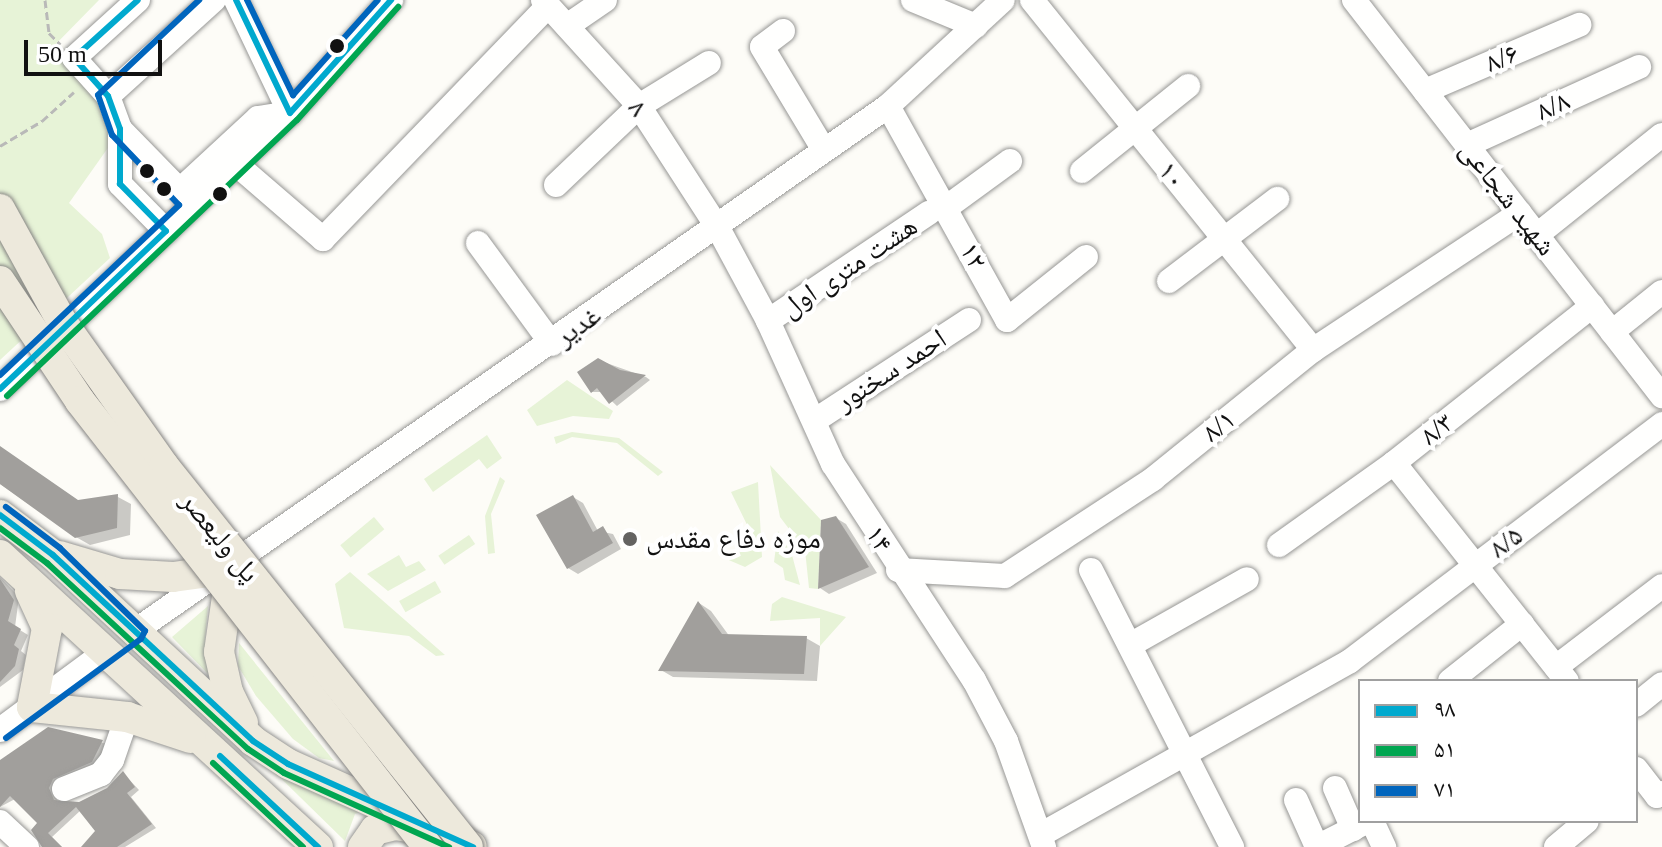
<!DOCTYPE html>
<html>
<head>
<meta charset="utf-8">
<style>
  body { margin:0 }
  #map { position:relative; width:1662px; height:847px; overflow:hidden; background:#fdfcf7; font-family:"Times New Roman","Noto Naskh Arabic",serif }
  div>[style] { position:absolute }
  .green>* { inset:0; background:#e7f3d7; transform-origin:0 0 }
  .shadow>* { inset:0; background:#0003 }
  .building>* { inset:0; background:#a19f9c }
  .path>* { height:3px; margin-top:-1.5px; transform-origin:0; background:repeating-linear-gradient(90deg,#b9b9b8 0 8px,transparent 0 12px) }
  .roads { filter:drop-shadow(0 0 2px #979795) drop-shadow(0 0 2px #979795) }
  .minor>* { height:24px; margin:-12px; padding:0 12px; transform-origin:12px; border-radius:12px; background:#fffffe }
  .major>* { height:30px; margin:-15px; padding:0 15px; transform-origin:15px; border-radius:15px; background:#ede9dc }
  .bridges { filter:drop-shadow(0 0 2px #858482) drop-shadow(0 0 2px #858482) }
  .major-bridge>* { height:30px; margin:-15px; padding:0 15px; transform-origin:15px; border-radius:15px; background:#ede9dc }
  .bus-1>* { height:6px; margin:-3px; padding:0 3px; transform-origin:3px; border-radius:3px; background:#00a9ce }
  .bus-2>* { height:6px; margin:-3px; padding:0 3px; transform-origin:3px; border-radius:3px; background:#00a651 }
  .bus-3>* { height:6px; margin:-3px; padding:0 3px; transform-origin:3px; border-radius:3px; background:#0065bd }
  .dots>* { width:22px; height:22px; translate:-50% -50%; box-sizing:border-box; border:4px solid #fff; border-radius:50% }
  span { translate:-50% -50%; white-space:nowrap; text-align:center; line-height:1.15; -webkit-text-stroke:8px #fff; paint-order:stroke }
  .street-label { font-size:28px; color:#111 }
  .poi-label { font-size:28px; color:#111 }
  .left { translate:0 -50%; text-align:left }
  .legend { position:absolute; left:1358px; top:679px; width:280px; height:144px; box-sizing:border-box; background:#fff; border:2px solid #a0a0a0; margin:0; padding:10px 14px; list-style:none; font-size:24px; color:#111 }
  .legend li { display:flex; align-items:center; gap:16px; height:40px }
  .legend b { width:40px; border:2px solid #a0a0a0 }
  .scale { position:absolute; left:24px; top:40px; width:138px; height:36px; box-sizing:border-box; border:4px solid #111; border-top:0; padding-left:10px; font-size:24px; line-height:28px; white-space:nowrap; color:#111; -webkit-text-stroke:6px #fff; paint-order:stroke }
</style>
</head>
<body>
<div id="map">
  <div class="green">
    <i style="clip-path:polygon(0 0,99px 0,51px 49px,103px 99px,110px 145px,69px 203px,102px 234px,110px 258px,0 360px)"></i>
    <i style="clip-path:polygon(567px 380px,613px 411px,609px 419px,573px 416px,537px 426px,527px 410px)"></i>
    <i style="clip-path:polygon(572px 432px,619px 438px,663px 472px,658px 476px,617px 443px,572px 437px,556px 444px,554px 437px)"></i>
    <i style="clip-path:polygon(487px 435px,502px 458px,487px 469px,479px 459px,433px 492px,424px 479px)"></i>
    <i style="clip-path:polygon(770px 465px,821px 520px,818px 589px,809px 588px,805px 550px,780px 517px)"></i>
    <i style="clip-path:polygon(500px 477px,505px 481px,491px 514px,495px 553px,488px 554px,485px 516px)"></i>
    <i style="clip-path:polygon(758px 482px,762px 557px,745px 567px,724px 558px,754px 539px,731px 492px)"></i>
    <i style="left:374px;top:517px;width:16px;height:44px;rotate:50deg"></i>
    <i style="clip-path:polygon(778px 531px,792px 555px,800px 585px,785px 580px,783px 568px,774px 562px)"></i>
    <i style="left:469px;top:535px;width:11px;height:37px;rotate:56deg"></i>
    <i style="clip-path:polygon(399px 555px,406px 567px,419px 561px,426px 570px,388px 591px,367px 574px)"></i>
    <i style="clip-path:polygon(350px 572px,445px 655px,436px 656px,409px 636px,344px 628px,335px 584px)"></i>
    <i style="left:435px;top:581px;width:13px;height:41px;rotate:61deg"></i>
    <i style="clip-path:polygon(782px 597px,846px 617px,820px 646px,820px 618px,770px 621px,772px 604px)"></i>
    <i style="clip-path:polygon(208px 606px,205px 640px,210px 676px,172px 637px)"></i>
    <i style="clip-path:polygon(239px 643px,334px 761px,319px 758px,293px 739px,256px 696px,238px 666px)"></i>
    <i style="clip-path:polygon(256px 754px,365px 810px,355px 814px,345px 841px)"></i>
  </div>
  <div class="shadow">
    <i style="clip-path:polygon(598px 360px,646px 377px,650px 380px,617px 406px,602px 392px,592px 392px)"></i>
    <i style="clip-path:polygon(0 447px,80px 502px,118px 497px,131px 504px,130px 535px,90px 545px,76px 537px,0 484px)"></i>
    <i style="clip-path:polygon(573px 497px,583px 503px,598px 531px,613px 534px,621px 549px,578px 574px,568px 568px)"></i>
    <i style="clip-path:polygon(836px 518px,846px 524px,877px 573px,829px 594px,820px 588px)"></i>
    <i style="clip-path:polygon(0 577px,19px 597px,15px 627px,28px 635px,21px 651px,26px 655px,23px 670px,0 687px)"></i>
    <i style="clip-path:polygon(699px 603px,711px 611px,730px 637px,806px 638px,820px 646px,817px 681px,673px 677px,661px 670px)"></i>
    <i style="clip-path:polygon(48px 729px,107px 744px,97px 764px,54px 792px,58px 802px,79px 804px,109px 789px,123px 773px,139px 790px,131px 797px,156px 828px,125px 847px,84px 847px,98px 831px,81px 810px,52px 837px,62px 847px,42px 847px,33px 830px,40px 823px,15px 799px,0 807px,0 764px)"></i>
  </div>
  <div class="building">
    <i style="clip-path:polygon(598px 358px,620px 370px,646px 375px,609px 404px,597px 388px,591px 393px,577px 372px)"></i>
    <i style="clip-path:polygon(0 446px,78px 500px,118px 494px,117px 528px,75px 538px,0 484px)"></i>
    <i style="clip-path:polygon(573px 495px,593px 532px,603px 526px,613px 543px,567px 569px,536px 515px)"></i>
    <i style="clip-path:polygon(836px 516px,869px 567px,818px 589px,821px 520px)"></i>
    <i style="clip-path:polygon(0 579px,14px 600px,8px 621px,21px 629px,14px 645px,19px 649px,15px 666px,0 682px)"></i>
    <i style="clip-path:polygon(698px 601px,722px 634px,807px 636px,804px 674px,658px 671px)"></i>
    <i style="clip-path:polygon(48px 727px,103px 740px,92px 762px,53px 779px,49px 788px,54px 800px,79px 802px,107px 788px,123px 771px,135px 787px,127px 793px,152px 824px,117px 847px,81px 847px,95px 831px,76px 807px,48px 833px,62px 847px,42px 847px,31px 830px,37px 823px,10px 796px,0 807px,0 760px)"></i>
  </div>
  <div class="path">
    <i style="left:45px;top:0;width:33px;rotate:83deg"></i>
    <i style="left:49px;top:33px;width:16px;rotate:45deg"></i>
    <i style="left:0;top:146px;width:49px;rotate:-30.8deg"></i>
    <i style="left:42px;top:121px;width:43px;rotate:-42.2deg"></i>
  </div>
  <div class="roads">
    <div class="minor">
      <i style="left:138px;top:0;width:86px;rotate:137.8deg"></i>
      <i style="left:74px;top:58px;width:51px;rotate:48.2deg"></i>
      <i style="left:108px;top:96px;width:35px;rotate:70deg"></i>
      <i style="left:120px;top:129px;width:55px;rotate:90deg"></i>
      <i style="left:120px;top:184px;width:66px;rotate:45.6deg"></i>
      <i style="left:236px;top:0;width:125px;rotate:64.5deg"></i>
      <i style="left:543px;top:0;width:143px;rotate:47.8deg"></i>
      <i style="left:639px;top:106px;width:145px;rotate:57.1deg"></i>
      <i style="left:718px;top:228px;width:106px;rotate:61.7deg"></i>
      <i style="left:768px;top:321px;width:157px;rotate:65.6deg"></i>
      <i style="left:833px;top:464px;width:258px;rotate:56.9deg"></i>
      <i style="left:974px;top:680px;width:69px;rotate:62.3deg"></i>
      <i style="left:1006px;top:741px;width:113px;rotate:70.3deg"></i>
      <i style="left:913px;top:0;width:68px;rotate:22.4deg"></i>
      <i style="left:1032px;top:0;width:449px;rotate:51.2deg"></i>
      <i style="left:1354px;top:0;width:502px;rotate:52.13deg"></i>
      <i style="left:567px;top:26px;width:46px;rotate:-34.4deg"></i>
      <i style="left:783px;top:31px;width:26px;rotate:143deg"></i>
      <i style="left:762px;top:47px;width:120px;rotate:59deg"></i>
      <i style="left:1425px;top:91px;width:168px;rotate:-23.2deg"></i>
      <i style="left:108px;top:96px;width:143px;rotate:-42.2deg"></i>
      <i style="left:888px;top:106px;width:245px;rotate:60.9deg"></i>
      <i style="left:1007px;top:320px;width:101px;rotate:-38.6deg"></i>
      <i style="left:120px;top:129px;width:99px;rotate:45.8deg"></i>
      <i style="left:1467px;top:145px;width:189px;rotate:-24.4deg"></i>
      <i style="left:236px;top:164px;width:115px;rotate:40.8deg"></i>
      <i style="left:323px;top:239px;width:324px;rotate:-46deg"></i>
      <i style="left:1082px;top:171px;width:136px;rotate:-38.7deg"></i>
      <i style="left:556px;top:185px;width:115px;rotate:-43.6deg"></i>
      <i style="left:639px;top:106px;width:82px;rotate:-31.6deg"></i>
      <i style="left:180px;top:190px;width:106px;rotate:-42.7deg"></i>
      <i style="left:258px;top:118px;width:32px;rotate:-9deg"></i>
      <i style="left:947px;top:207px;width:78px;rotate:-36.1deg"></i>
      <i style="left:1537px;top:235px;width:160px;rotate:-38.7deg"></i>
      <i style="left:478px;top:243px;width:125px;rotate:53.8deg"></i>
      <i style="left:1169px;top:281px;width:136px;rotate:-37.2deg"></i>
      <i style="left:768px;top:321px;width:194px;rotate:-33.9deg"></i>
      <i style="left:1612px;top:332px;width:64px;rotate:-38.7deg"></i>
      <i style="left:0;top:389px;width:400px;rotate:-43.6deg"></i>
      <i style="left:290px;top:113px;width:152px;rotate:-48.2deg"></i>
      <i style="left:814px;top:421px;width:185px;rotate:-33.1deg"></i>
      <i style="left:1394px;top:463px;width:278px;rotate:51.6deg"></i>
      <i style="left:1279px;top:545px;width:141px;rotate:-35.5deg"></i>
      <i style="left:1394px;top:463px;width:253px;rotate:-38.4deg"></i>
      <i style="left:898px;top:570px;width:107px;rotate:3.2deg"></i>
      <i style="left:1005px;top:576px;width:177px;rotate:-33.2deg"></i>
      <i style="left:1153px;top:479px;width:206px;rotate:-38.9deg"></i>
      <i style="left:1313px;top:350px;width:248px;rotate:-33.5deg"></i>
      <i style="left:1091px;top:570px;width:311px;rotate:63deg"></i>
      <i style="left:135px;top:631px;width:918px;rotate:-34.88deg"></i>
      <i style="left:888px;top:106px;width:156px;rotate:-42.7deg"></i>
      <i style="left:1130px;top:645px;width:134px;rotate:-29.4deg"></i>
      <i style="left:1556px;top:667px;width:133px;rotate:-37.4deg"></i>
      <i style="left:1450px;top:681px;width:92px;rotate:-38.4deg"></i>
      <i style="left:1636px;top:705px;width:33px;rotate:-39deg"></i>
      <i style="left:0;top:730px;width:129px;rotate:-36.5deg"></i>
      <i style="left:1636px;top:769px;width:34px;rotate:52deg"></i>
      <i style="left:1657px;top:796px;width:6px;rotate:-31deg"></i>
      <i style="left:1335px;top:788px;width:45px;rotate:66.3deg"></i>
      <i style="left:64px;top:789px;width:40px;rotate:-22deg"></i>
      <i style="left:101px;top:774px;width:18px;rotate:-52deg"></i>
      <i style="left:112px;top:760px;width:46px;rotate:-70.8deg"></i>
      <i style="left:1296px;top:800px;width:51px;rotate:65.9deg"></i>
      <i style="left:1372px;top:821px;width:29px;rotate:65deg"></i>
      <i style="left:0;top:822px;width:37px;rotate:43deg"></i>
      <i style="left:1042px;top:834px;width:353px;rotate:-29.3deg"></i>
      <i style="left:1350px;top:661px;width:392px;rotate:-37.2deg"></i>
      <i style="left:1317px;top:847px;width:57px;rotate:-27deg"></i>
      <i style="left:1556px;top:847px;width:40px;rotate:-40deg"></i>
    </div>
    <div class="major">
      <i style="left:0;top:515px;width:66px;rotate:37deg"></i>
      <i style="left:53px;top:555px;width:273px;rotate:42.9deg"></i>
      <i style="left:253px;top:741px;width:42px;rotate:33.3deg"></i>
      <i style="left:288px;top:764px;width:201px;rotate:24.1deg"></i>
      <i style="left:0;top:555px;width:432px;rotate:42.6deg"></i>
      <i style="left:59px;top:556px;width:64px;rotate:16.4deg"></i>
      <i style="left:120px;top:574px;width:53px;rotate:3.2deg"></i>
      <i style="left:173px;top:577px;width:59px;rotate:-7.9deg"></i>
      <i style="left:231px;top:569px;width:84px;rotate:98.2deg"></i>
      <i style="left:219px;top:652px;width:41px;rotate:77.3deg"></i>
      <i style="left:228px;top:692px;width:34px;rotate:64deg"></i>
      <i style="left:30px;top:591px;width:41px;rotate:65.3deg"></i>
      <i style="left:47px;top:628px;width:80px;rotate:100.8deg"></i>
      <i style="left:32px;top:707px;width:96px;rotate:6deg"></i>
      <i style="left:127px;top:717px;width:67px;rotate:18.2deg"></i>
      <i style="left:363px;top:847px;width:21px;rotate:-55deg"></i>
      <i style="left:375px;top:830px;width:21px;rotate:-14deg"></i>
      <i style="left:395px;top:825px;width:24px;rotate:9deg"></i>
    </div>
  </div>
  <div class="bridges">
    <div class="major-bridge">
      <i style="left:0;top:209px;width:129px;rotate:61.2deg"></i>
      <i style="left:62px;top:322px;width:176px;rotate:54.7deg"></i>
      <i style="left:164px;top:466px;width:487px;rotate:51.4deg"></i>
      <i style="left:0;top:281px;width:144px;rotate:56.3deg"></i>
      <i style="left:80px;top:401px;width:566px;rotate:52.04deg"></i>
    </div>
  </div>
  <div class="bus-1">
    <i style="left:236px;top:0;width:125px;rotate:64.5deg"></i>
    <i style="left:290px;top:113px;width:152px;rotate:-48.2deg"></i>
    <i style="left:0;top:389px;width:229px;rotate:-43.6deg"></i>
    <i style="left:166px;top:231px;width:66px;rotate:-134.4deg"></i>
    <i style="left:120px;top:184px;width:55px;rotate:-90deg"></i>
    <i style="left:120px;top:129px;width:35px;rotate:-110deg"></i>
    <i style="left:108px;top:96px;width:51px;rotate:-131.8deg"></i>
    <i style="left:74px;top:58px;width:86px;rotate:-42.2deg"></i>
    <i style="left:0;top:515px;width:66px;rotate:37deg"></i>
    <i style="left:53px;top:555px;width:273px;rotate:42.9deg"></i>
    <i style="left:253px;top:741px;width:42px;rotate:33.3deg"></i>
    <i style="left:288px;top:764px;width:203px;rotate:24.2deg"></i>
    <i style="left:220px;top:756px;width:134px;rotate:42.9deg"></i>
  </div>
  <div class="bus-2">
    <i style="left:7px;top:396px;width:400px;rotate:-43.6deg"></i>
    <i style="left:297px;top:120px;width:152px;rotate:-48.2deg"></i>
    <i style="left:0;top:528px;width:59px;rotate:36.7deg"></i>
    <i style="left:47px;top:563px;width:274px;rotate:42.8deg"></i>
    <i style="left:248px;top:749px;width:43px;rotate:33.7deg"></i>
    <i style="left:284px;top:773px;width:181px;rotate:24.2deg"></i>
    <i style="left:213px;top:763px;width:123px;rotate:43deg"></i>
  </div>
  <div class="bus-3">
    <i style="left:247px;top:0;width:106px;rotate:64.2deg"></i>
    <i style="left:293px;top:95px;width:127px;rotate:-48.2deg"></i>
    <i style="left:0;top:375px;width:247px;rotate:-43.5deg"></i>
    <i style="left:179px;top:205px;width:97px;rotate:-133.7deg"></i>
    <i style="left:112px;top:135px;width:42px;rotate:-109.3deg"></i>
    <i style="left:98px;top:95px;width:139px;rotate:-43.2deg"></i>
    <i style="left:6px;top:738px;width:167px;rotate:-36.3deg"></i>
    <i style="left:141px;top:639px;width:9px;rotate:-63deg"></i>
    <i style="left:145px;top:631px;width:119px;rotate:-135.7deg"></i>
    <i style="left:60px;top:548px;width:68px;rotate:-142.8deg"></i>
  </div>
  <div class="dots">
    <i style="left:337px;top:46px;background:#111"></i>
    <i style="left:147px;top:171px;background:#111"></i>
    <i style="left:164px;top:189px;background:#111"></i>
    <i style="left:220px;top:194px;background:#111"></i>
    <i style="left:630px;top:539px;background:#646362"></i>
  </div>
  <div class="street-label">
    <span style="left:1502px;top:58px;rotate:-23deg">۸/۶</span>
    <span style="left:1553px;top:106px;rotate:-25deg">۸/۸</span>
    <span style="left:638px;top:108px;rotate:53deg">۸</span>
    <span style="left:1172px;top:175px;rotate:50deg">۱۰</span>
    <span style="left:1508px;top:198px;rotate:52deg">شهید شجاعی</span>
    <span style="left:973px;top:256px;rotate:62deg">۱۲</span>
    <span style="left:849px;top:267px;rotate:-34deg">هشت متری اول</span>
    <span style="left:578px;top:326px;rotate:-35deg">غدیر</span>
    <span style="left:891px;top:370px;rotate:-33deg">احمد سخنور</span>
    <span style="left:1219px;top:426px;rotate:-39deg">۸/۱</span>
    <span style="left:1437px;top:429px;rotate:-38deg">۸/۳</span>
    <span style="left:220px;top:537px;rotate:51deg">پل ولیعصر</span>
    <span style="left:879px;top:539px;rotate:59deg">۱۴</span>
    <span style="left:1506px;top:542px;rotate:-37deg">۸/۵</span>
  </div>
  <div class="poi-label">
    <span class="left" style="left:646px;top:539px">موزه دفاع مقدس</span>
  </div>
  <ul class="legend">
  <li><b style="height:10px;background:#00a9ce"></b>۹۸</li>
  <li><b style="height:10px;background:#00a651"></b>۵۱</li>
  <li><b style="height:10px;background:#0065bd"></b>۷۱</li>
  </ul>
  <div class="scale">50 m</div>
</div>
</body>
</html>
